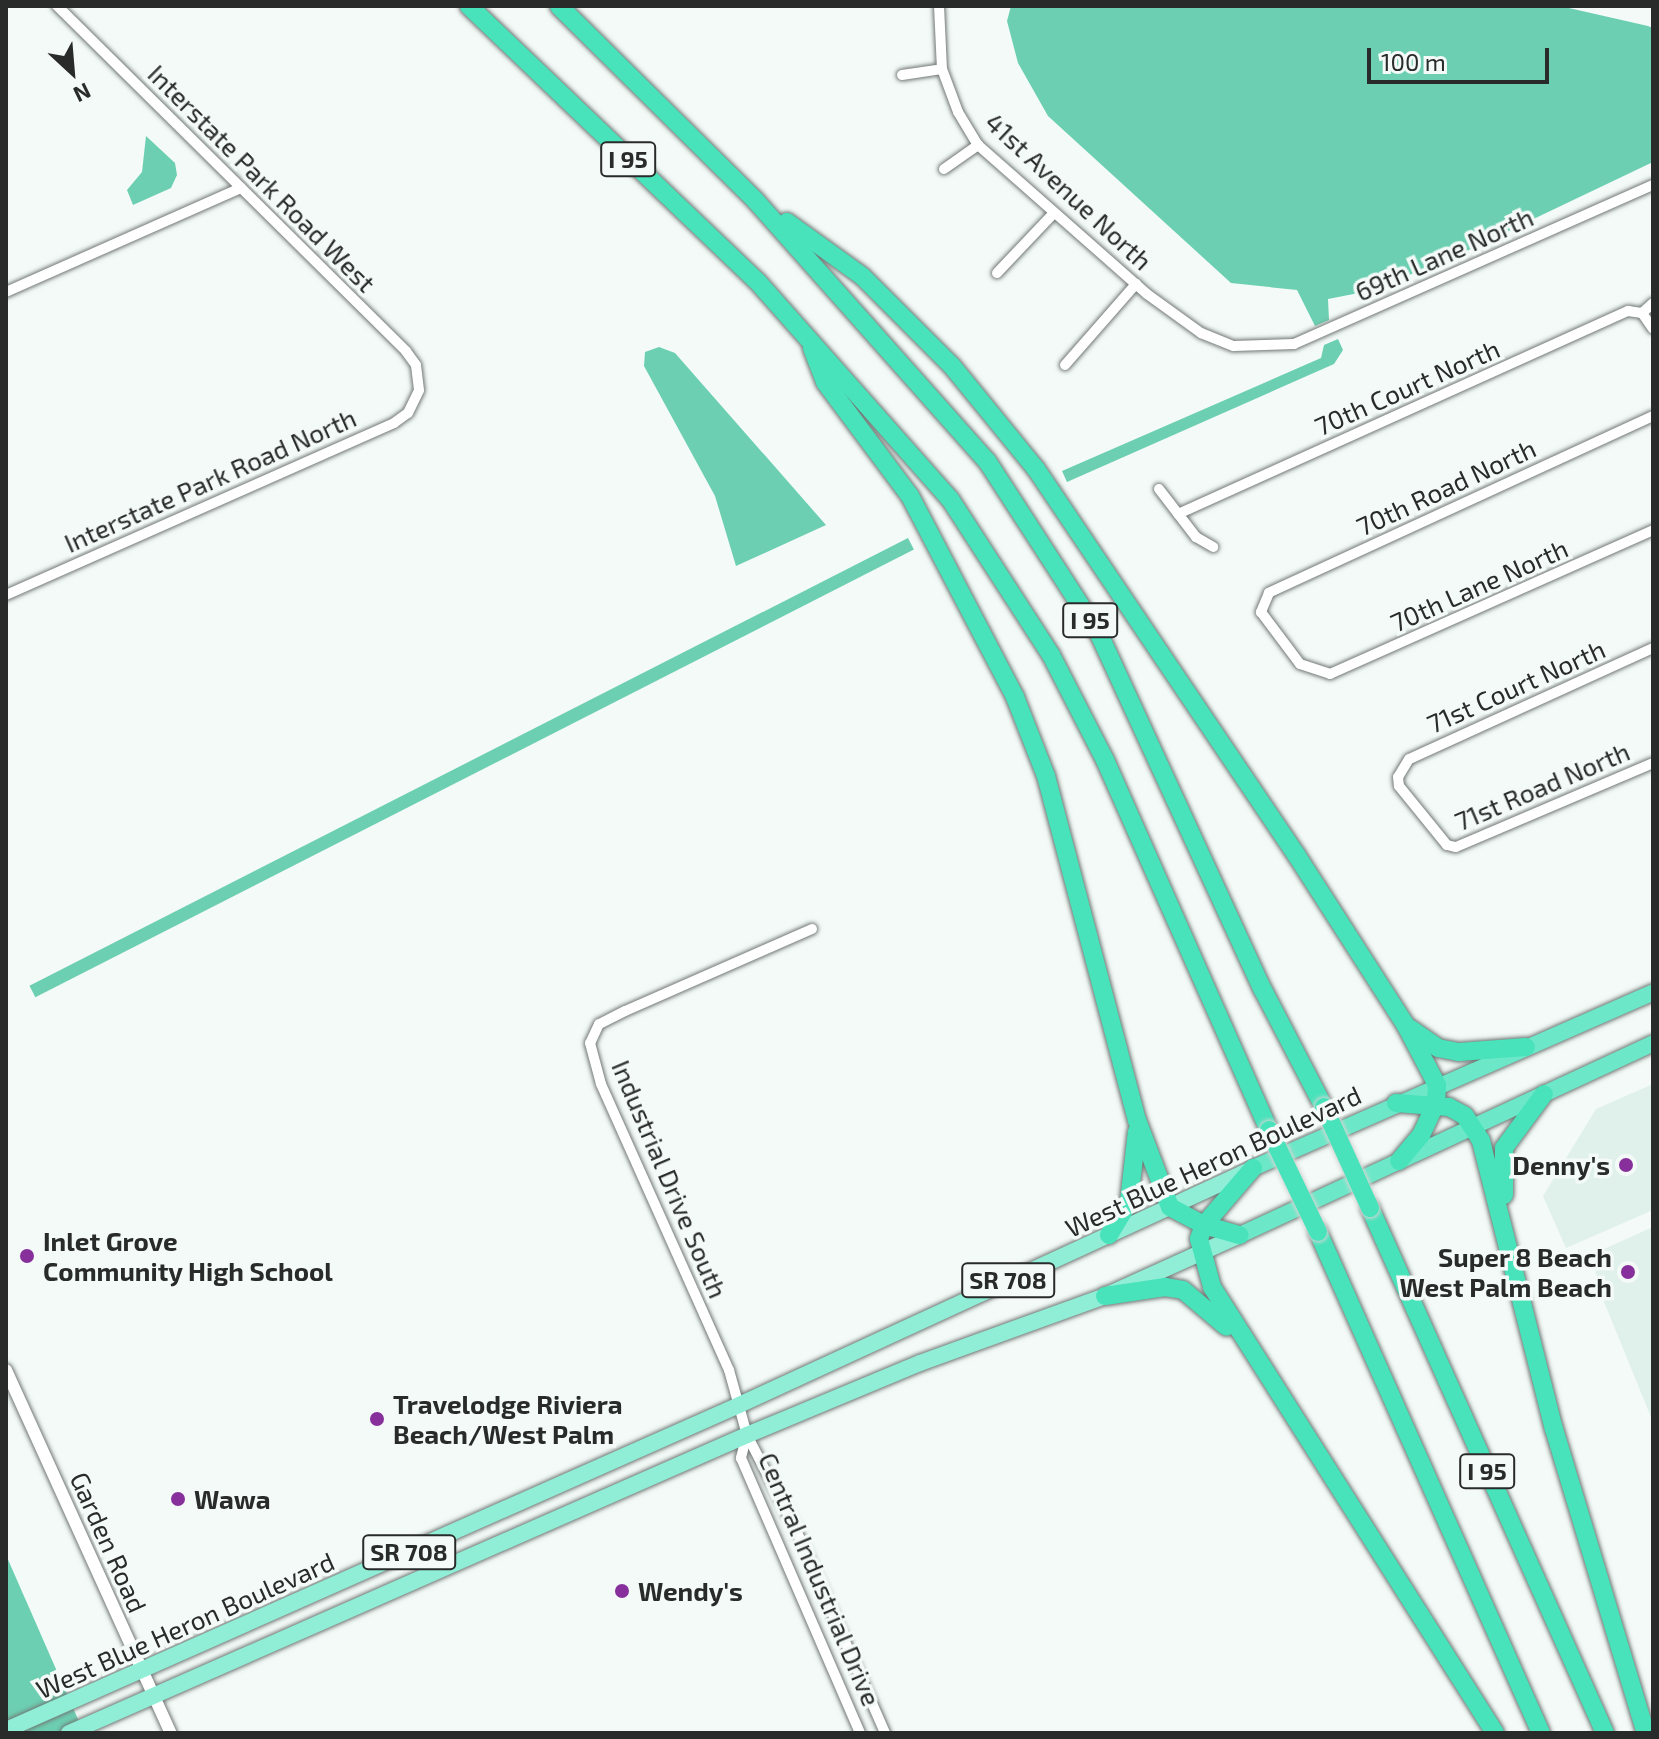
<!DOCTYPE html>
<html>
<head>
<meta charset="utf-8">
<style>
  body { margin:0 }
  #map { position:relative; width:1659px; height:1739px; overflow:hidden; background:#f3faf7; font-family:"Exo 2",sans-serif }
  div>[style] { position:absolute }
  .built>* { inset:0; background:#e0f0ea }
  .water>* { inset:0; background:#6dcfb1; transform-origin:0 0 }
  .roads { filter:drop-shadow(0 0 2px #727876) drop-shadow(0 0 2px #727876) }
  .minor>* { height:10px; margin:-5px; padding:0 5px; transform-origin:5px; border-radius:5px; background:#fff }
  .tertiary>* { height:12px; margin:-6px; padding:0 6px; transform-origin:6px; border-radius:6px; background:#fff }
  .primary>* { height:16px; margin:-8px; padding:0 8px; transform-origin:8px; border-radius:8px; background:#91eed6 }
  .trunk>* { height:16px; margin:-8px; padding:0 8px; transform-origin:8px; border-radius:8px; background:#6ce8c8 }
  .motorway>* { height:18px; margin:-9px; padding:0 9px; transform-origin:9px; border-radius:9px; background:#48e3bb }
  .bridges { filter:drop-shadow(0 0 2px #d4d5d4) drop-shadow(0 0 2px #d4d5d4) }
  .motorway-bridge>* { height:18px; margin:-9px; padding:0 9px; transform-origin:9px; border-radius:9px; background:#48e3bb }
  .dots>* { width:22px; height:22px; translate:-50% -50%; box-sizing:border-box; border:4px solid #f3faf7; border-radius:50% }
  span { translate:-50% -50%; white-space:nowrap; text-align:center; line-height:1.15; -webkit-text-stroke:7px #f3faf7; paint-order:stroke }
  .shield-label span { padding:2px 6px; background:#f3faf7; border:2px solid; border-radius:6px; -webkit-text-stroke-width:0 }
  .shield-label { font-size:24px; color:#282b2a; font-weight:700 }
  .street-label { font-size:26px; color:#282b2a }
  .poi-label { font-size:26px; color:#282b2a; font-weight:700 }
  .right { translate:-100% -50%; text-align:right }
  .left { translate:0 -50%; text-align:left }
  .frame { position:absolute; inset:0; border:8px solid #282b2a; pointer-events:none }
  .north { position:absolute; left:32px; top:32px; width:80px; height:80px; -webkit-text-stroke:6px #f3faf7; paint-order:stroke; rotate:154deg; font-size:22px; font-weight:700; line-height:32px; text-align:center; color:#282b2a }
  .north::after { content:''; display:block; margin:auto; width:28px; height:36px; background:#282b2a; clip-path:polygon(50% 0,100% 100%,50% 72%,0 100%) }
  .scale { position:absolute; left:1367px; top:48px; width:182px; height:36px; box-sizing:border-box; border:4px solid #282b2a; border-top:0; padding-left:10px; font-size:24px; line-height:28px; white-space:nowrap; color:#282b2a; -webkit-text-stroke:6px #f3faf7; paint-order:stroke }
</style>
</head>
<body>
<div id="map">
  <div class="built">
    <i style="clip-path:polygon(1653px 1084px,1653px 1210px,1566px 1248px,1543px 1196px,1596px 1109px)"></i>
    <i style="clip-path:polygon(1653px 1227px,1653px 1422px,1598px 1287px,1593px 1254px)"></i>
  </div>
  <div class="water">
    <i style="clip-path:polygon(1011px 6px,1560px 6px,1648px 26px,1653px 28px,1653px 162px,1452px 258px,1369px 291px,1328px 299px,1329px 320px,1315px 326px,1297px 290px,1231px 283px,1048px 116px,1018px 63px,1007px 21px)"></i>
    <i style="clip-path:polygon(146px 136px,175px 163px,177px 175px,171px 188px,133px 205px,127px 190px,142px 172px)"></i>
    <i style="clip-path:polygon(1338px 339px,1343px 350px,1334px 364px,1067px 482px,1062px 471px,1321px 358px,1324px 345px)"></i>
    <i style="clip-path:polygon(659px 347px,675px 353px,826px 525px,736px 566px,715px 496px,644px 366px,645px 352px)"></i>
    <i style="left:908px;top:538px;width:13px;height:986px;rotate:63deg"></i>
    <i style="clip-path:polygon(6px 1555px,84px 1733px,8px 1733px,6px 1728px)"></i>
  </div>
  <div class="roads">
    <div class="minor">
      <i style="left:939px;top:6px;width:63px;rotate:87.3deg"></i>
      <i style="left:942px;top:69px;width:46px;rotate:69.6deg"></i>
      <i style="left:958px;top:112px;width:39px;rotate:59deg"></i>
      <i style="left:978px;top:145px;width:225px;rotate:41.4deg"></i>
      <i style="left:1147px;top:294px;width:67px;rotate:35.8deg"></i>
      <i style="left:1201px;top:333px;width:35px;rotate:22deg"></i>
      <i style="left:1234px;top:346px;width:60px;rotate:-1.9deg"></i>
      <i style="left:1294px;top:344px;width:393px;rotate:-23.9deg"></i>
      <i style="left:902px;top:75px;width:40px;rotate:-8.5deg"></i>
      <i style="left:944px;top:169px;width:42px;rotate:-35.2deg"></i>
      <i style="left:997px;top:273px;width:83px;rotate:-46.5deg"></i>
      <i style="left:6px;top:292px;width:257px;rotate:-23.9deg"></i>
      <i style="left:1642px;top:313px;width:19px;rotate:55deg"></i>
      <i style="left:1065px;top:365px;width:108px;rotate:-48.8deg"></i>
      <i style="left:1653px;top:416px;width:423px;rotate:155.3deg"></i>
      <i style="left:1269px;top:593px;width:21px;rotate:113deg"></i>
      <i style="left:1261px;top:612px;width:65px;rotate:53.1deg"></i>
      <i style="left:1300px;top:664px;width:32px;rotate:18deg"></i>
      <i style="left:1330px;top:674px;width:354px;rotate:-24deg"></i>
      <i style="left:1159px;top:489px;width:61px;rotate:52.4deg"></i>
      <i style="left:1196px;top:537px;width:20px;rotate:30deg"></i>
      <i style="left:1178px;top:514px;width:494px;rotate:-24.3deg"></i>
      <i style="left:1628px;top:311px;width:14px;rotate:8deg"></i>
      <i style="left:1642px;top:313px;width:15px;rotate:-42deg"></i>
      <i style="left:6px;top:595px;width:424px;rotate:-23.9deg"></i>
      <i style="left:394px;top:423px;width:17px;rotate:-36deg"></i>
      <i style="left:408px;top:413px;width:25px;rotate:-64deg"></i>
      <i style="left:419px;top:390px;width:25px;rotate:-97deg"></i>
      <i style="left:416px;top:365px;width:17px;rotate:-126deg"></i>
      <i style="left:406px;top:351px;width:491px;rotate:-135.3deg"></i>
      <i style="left:1653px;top:648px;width:268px;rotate:155.5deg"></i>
      <i style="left:1409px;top:759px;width:21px;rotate:121deg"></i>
      <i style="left:1398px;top:777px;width:9px;rotate:84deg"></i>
      <i style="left:1399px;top:786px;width:76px;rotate:50.9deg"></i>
      <i style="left:1447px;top:845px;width:9px;rotate:13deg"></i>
      <i style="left:1456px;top:847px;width:214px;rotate:-23.1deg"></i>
      <i style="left:812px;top:929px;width:204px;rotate:156.3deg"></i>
      <i style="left:625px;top:1011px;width:29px;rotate:153deg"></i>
      <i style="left:599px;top:1024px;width:21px;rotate:115deg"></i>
      <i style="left:590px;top:1043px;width:42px;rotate:75deg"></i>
      <i style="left:601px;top:1084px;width:313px;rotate:65.9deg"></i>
      <i style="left:729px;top:1370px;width:67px;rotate:74.5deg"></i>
      <i style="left:747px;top:1435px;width:107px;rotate:62.7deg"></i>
      <i style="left:796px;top:1530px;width:222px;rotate:66.3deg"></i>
      <i style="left:747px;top:1435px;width:24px;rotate:105deg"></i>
      <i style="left:741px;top:1458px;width:300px;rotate:66.6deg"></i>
    </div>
    <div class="tertiary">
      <i style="left:6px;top:1370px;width:399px;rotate:65.6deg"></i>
    </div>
    <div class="primary">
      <i style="left:6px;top:1730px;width:802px;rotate:-23.91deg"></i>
      <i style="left:739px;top:1405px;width:565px;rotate:-24.7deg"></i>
      <i style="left:69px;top:1733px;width:741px;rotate:-23.73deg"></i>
      <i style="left:747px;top:1435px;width:187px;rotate:-22.6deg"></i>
      <i style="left:920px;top:1363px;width:197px;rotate:-19.9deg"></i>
      <i style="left:1105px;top:1296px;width:148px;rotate:-24.3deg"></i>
    </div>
    <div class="trunk">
      <i style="left:1253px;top:1168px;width:437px;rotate:-23.7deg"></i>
      <i style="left:1240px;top:1235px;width:455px;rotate:-24.9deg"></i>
    </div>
    <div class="motorway">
      <i style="left:469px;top:6px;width:398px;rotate:43.7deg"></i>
      <i style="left:757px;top:281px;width:291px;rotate:48.5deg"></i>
      <i style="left:950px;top:499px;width:186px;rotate:57.1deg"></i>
      <i style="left:1051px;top:655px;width:118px;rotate:62.8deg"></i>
      <i style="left:1105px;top:760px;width:405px;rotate:66.1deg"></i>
      <i style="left:559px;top:6px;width:276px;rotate:44.7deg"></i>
      <i style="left:755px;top:200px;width:349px;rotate:48.4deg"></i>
      <i style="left:987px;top:461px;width:206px;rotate:57.1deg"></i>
      <i style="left:1099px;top:634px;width:392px;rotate:65.3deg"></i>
      <i style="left:1263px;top:990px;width:132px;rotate:62.5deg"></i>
      <i style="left:787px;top:222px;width:92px;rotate:35.8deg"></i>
      <i style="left:862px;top:276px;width:127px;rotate:45deg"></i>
      <i style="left:952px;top:366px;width:133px;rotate:50.8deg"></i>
      <i style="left:1036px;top:469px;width:467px;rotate:56deg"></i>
      <i style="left:1297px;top:856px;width:200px;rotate:57.3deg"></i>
      <i style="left:1405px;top:1024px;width:69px;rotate:62.3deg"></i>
      <i style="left:1437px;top:1085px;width:18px;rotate:93deg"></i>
      <i style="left:1436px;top:1103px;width:35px;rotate:115deg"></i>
      <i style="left:1421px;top:1135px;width:34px;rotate:130deg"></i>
      <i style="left:812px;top:348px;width:36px;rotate:69deg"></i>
      <i style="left:825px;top:382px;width:142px;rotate:53.3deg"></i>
      <i style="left:910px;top:496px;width:227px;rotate:62.4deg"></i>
      <i style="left:1015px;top:697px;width:85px;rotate:68.6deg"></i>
      <i style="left:1046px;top:776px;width:356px;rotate:75.2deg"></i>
      <i style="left:1137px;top:1120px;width:93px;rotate:69.2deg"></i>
      <i style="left:1170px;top:1207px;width:38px;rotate:28deg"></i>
      <i style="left:1204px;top:1225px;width:37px;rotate:16deg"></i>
      <i style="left:1411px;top:1029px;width:33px;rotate:35deg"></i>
      <i style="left:1438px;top:1048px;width:21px;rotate:11deg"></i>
      <i style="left:1459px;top:1052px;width:67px;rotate:-4.3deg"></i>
      <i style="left:1396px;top:1103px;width:53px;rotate:4.3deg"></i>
      <i style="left:1449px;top:1107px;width:18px;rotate:29deg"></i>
      <i style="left:1465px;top:1116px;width:30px;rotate:57deg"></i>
      <i style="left:1481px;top:1141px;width:297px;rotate:75.8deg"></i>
      <i style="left:1554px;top:1429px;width:318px;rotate:73.2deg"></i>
      <i style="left:1253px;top:1168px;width:75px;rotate:130.7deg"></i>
      <i style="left:1204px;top:1225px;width:15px;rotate:110deg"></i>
      <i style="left:1199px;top:1239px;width:50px;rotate:74.8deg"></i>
      <i style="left:1212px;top:1287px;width:528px;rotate:57.6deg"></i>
      <i style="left:1504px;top:1195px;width:47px;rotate:-90deg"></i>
      <i style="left:1504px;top:1148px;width:67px;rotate:-53.5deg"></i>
      <i style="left:1370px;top:1208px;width:575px;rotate:65.89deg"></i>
      <i style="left:1318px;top:1232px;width:548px;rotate:66.01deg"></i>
      <i style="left:1109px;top:1235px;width:39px;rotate:-59deg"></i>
      <i style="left:1129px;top:1202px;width:71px;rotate:-83.6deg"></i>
      <i style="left:1105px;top:1296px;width:61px;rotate:-8.5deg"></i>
      <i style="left:1165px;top:1287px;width:18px;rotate:9deg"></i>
      <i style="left:1183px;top:1290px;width:57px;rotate:40.1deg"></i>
    </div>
  </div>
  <div class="bridges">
    <div class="motorway-bridge">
      <i style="left:1324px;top:1107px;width:111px;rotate:65.5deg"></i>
      <i style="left:1269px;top:1130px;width:113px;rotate:64.3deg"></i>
    </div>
  </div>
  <div class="dots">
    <i style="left:1626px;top:1165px;background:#87309c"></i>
    <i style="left:27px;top:1256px;background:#87309c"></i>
    <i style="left:1628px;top:1272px;background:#87309c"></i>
    <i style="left:377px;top:1419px;background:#87309c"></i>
    <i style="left:178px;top:1499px;background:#87309c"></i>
    <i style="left:622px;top:1591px;background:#87309c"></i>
  </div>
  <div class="shield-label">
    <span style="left:628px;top:159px">I 95</span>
    <span style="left:1090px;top:620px">I 95</span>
    <span style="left:1008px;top:1280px">SR 708</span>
    <span style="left:1487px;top:1471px">I 95</span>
    <span style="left:409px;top:1552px">SR 708</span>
  </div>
  <div class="street-label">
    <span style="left:262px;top:178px;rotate:45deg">Interstate Park Road West</span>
    <span style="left:1069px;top:191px;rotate:43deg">41st Avenue North</span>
    <span style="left:1444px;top:254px;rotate:-24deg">69th Lane North</span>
    <span style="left:1407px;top:387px;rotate:-24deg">70th Court North</span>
    <span style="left:210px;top:480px;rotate:-24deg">Interstate Park Road North</span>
    <span style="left:1446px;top:487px;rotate:-25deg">70th Road North</span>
    <span style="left:1479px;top:585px;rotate:-24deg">70th Lane North</span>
    <span style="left:1516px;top:686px;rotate:-24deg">71st Court North</span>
    <span style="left:1542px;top:786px;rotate:-23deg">71st Road North</span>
    <span style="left:1213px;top:1161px;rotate:-25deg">West Blue Heron Boulevard</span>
    <span style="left:670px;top:1179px;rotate:67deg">Industrial Drive South</span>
    <span style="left:109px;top:1542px;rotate:66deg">Garden Road</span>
    <span style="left:820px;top:1579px;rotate:67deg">Central Industrial Drive</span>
    <span style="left:185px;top:1625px;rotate:-24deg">West Blue Heron Boulevard</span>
  </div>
  <div class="poi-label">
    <span class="right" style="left:1610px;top:1165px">Denny's</span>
    <span class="left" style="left:43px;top:1256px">Inlet Grove<br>Community High School</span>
    <span class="right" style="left:1612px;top:1272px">Super 8 Beach<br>West Palm Beach</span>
    <span class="left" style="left:393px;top:1419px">Travelodge Riviera<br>Beach/West Palm</span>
    <span class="left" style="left:194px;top:1499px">Wawa</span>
    <span class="left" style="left:638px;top:1591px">Wendy's</span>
  </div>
  <div class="frame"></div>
  <div class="north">N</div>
  <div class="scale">100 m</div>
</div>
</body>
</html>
